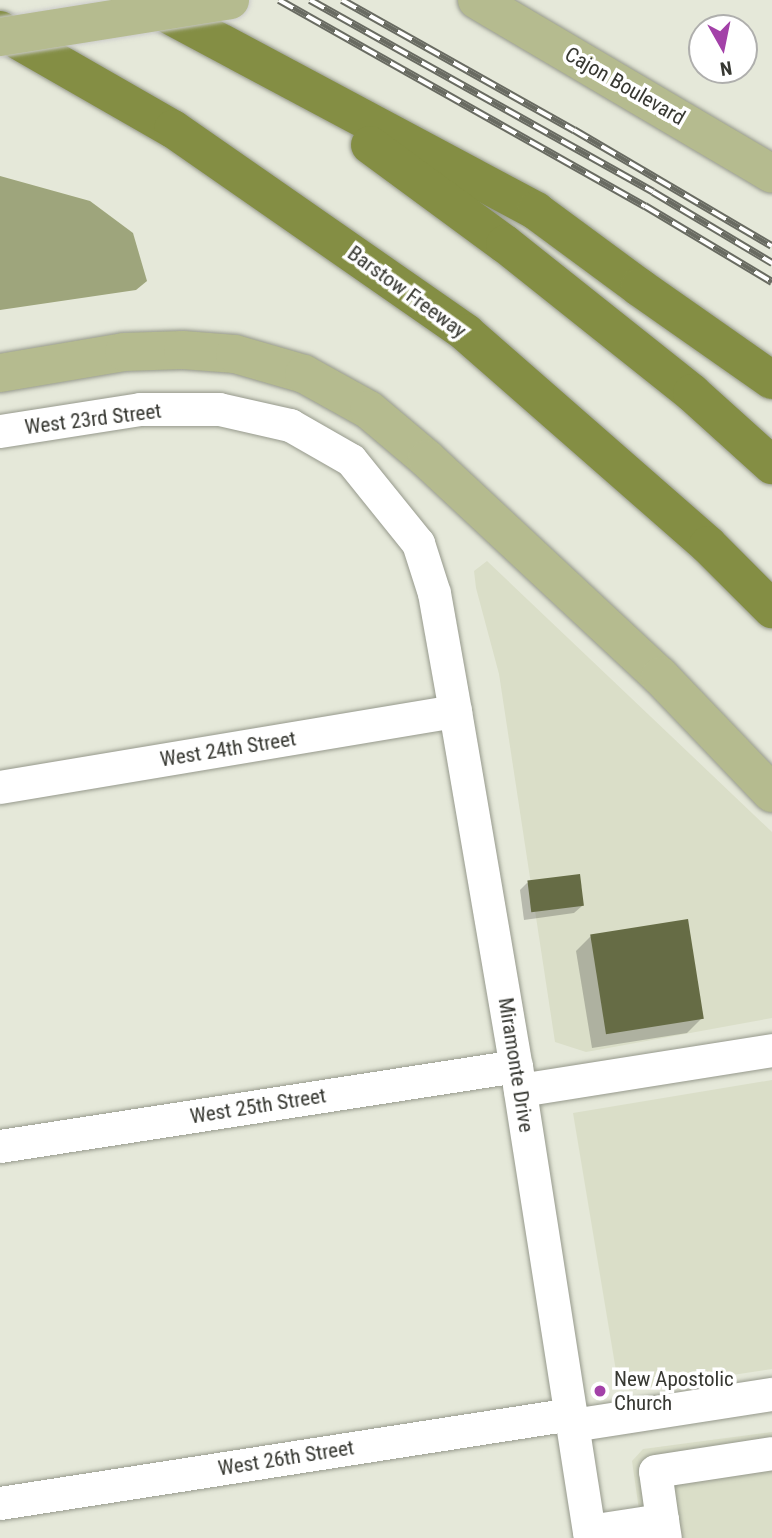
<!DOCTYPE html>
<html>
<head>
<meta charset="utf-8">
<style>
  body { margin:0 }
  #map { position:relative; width:772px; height:1538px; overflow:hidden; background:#e5e8d9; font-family:"Roboto Condensed",sans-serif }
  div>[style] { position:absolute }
  .built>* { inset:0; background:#dadec8 }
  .water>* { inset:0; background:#9ea57c }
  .shadow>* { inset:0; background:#0003 }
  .building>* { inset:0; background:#666c45; transform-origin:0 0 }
  .roads { filter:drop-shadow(0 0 2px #96998c) drop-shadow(0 0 2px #96998c) }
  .minor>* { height:33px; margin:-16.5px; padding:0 16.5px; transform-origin:16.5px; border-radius:16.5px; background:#fff }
  .major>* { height:38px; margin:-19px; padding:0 19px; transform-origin:19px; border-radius:19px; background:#b5bb8f }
  .highway>* { height:38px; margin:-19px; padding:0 19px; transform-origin:19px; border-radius:19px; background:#848e44 }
  .rail>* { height:8px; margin-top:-4px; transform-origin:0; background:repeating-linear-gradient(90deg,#fff 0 16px,#696b62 0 32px); box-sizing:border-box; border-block:2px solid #696b62 }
  .bridges { filter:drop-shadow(0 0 2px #cbcbca) drop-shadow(0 0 2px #cbcbca) }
  .major-bridge>* { height:38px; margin:-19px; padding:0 19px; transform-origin:19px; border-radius:19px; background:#b5bb8f }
  .dots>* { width:19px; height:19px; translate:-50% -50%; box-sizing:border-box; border:4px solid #fff; border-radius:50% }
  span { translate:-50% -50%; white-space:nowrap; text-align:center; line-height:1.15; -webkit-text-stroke:7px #fff; paint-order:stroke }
  .street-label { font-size:21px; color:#373832 }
  .poi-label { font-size:21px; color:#373832 }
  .left { translate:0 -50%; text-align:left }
  .north { position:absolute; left:688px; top:14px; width:70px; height:70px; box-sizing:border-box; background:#fff; border:2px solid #afafad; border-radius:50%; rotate:171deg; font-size:19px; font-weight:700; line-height:28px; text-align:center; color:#373832 }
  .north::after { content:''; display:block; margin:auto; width:24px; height:32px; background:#a341a8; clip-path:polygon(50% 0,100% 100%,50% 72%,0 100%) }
</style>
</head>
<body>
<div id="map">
  <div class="built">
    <i style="clip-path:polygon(487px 561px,772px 832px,772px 1018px,586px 1052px,555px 1042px,499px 674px,476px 588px,474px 571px)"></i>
    <i style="clip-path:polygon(772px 1080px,772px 1369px,632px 1390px,618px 1383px,573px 1113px)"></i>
    <i style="clip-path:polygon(772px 1432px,772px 1538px,643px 1538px,632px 1461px,643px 1449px)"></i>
  </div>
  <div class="water">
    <i style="clip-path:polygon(0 176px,90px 201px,133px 233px,147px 281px,136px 290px,0 310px)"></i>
  </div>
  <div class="shadow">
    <i style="clip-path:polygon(527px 883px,582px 906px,574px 913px,524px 920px,520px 890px)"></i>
    <i style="clip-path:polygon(591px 936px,702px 1018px,687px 1033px,592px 1048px,576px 951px)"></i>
  </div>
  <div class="building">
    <i style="left:580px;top:874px;width:32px;height:53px;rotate:83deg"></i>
    <i style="left:688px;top:919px;width:101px;height:99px;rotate:81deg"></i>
  </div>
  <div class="roads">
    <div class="minor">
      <i style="left:0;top:431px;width:142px;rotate:-8.9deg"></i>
      <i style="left:140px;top:409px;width:79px"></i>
      <i style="left:219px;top:409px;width:73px;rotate:12.7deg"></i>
      <i style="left:290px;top:425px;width:70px;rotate:29.8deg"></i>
      <i style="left:351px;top:460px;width:107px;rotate:51.1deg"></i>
      <i style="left:418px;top:543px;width:52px;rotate:72.3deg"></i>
      <i style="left:434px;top:593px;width:120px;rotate:79.9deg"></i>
      <i style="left:455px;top:711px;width:360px;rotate:80.3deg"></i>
      <i style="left:516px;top:1066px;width:478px;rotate:81.1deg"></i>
      <i style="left:0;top:787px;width:461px;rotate:-9.5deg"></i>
      <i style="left:520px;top:1090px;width:255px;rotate:-9deg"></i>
      <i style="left:0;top:1146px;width:522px;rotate:-8.81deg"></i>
      <i style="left:573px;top:1425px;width:201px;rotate:-8.9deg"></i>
      <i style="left:0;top:1503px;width:578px;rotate:-8.86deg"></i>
      <i style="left:662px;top:1520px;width:49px;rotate:-98.1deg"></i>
      <i style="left:655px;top:1471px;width:118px;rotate:-8.7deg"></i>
      <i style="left:589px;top:1531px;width:74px;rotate:-8.6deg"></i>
      <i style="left:662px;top:1520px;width:18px;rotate:81deg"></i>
    </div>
    <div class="major">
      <i style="left:477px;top:0;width:342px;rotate:30.5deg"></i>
      <i style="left:0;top:373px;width:126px;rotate:-9.6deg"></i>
      <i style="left:124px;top:352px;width:59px;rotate:-1.9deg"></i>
      <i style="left:183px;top:350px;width:52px;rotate:4.4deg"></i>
      <i style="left:235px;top:354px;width:72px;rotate:16.2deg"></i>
      <i style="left:304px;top:374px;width:74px;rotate:29deg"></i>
      <i style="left:369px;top:410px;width:76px;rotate:40.2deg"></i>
      <i style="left:427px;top:459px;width:318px;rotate:43deg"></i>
      <i style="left:660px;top:676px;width:162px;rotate:46.3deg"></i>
    </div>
    <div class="highway">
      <i style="left:143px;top:1px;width:446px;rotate:28.1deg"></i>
      <i style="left:536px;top:211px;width:128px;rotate:36.4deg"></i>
      <i style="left:639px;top:287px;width:162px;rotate:35deg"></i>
      <i style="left:0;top:30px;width:199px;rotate:29.8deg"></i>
      <i style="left:173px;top:129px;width:357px;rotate:34.8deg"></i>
      <i style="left:466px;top:333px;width:322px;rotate:41.2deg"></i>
      <i style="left:708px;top:545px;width:91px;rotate:45deg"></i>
      <i style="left:370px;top:145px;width:167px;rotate:36.3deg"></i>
      <i style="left:505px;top:244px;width:239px;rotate:38.5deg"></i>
      <i style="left:692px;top:393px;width:108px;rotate:42deg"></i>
    </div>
  </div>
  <div class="rail">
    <i style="left:279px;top:0;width:420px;rotate:29.4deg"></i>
    <i style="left:645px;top:206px;width:148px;rotate:30.9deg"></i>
    <i style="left:310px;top:0;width:393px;rotate:29.2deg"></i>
    <i style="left:653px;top:192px;width:139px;rotate:30.8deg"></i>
    <i style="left:342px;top:0;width:266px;rotate:29.3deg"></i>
    <i style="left:574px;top:130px;width:229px;rotate:30.4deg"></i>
  </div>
  <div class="bridges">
    <div class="major-bridge">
      <i style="left:0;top:37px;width:233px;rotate:-9.1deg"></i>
    </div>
  </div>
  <div class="dots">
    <i style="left:600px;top:1391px;background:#a341a8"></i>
  </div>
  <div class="street-label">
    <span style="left:625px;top:86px;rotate:30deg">Cajon Boulevard</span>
    <span style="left:407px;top:292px;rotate:36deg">Barstow Freeway</span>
    <span style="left:93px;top:419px;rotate:-7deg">West 23rd Street</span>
    <span style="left:228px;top:749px;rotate:-9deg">West 24th Street</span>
    <span style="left:516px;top:1065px;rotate:81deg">Miramonte Drive</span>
    <span style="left:258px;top:1106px;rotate:-9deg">West 25th Street</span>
    <span style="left:286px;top:1458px;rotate:-9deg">West 26th Street</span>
  </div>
  <div class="poi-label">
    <span class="left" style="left:614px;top:1391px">New Apostolic<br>Church</span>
  </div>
  <div class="north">N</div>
</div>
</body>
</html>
